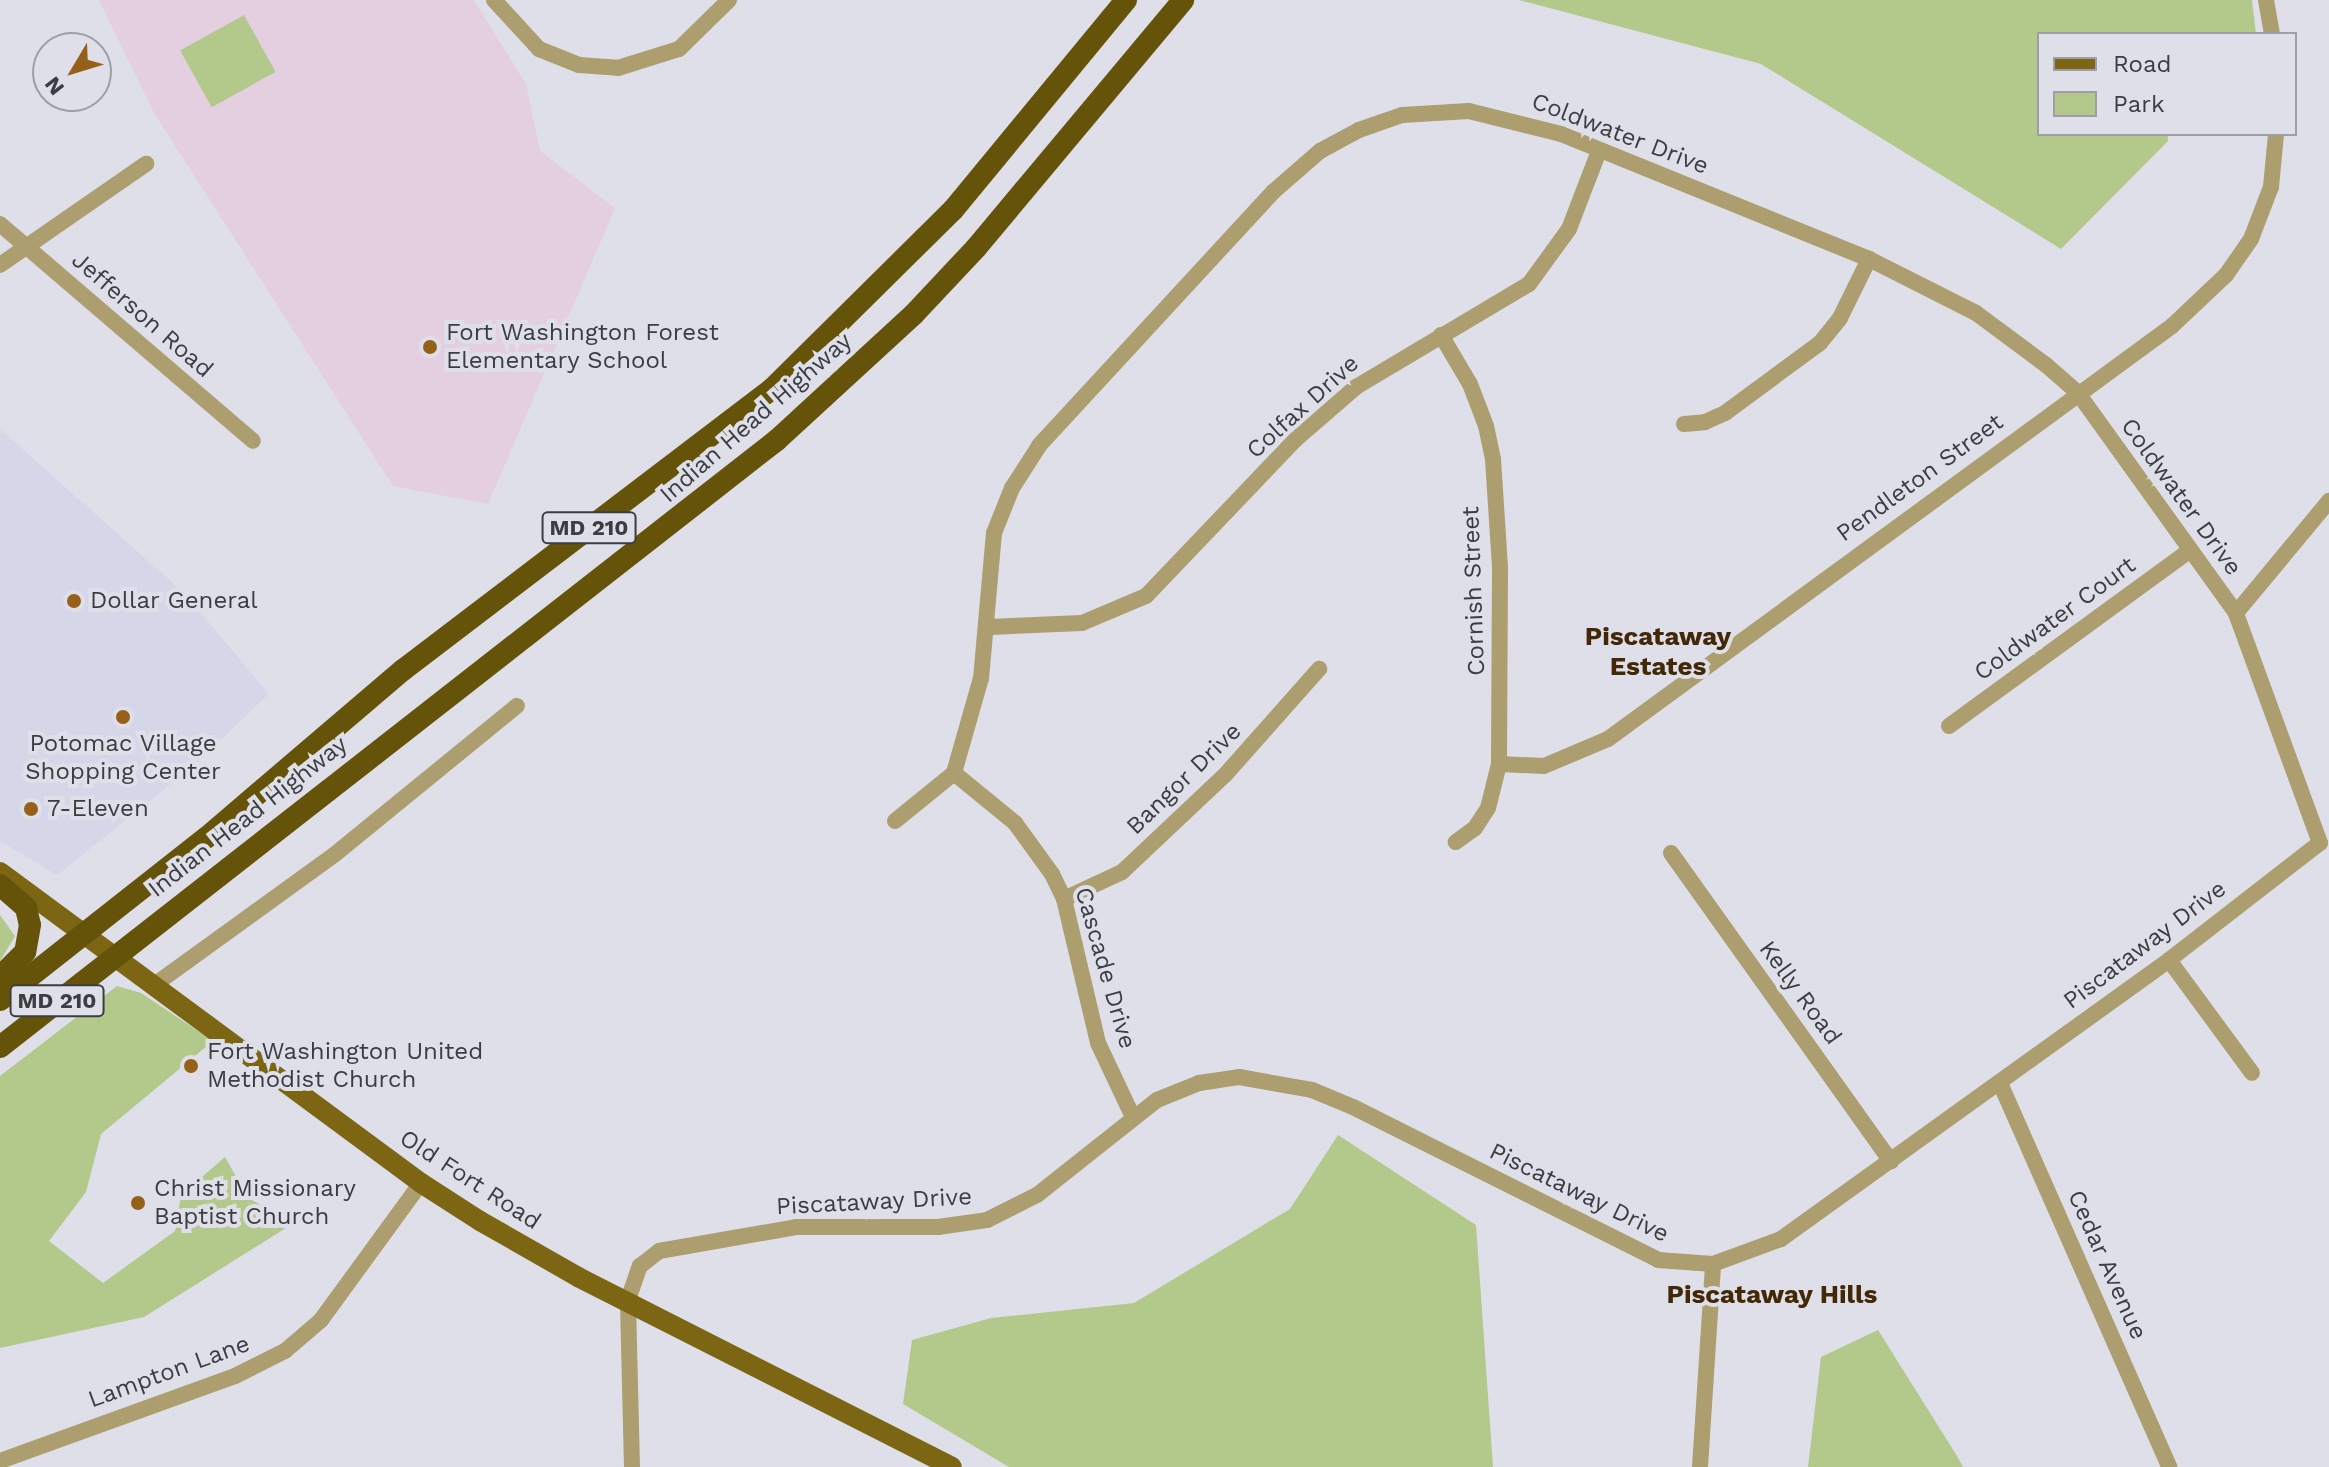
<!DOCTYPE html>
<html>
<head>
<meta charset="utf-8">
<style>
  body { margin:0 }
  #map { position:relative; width:2329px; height:1467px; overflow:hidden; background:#dedfe9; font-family:"Work Sans",sans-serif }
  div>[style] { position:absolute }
  .built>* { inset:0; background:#d5d7e9 }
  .education>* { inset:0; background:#e3cfdf }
  .green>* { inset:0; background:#b3c88b; transform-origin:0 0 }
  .minor>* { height:16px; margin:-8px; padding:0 8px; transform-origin:8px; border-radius:8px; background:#ad9e6f }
  .major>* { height:20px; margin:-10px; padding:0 10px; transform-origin:10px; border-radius:10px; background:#7c6613 }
  .highway>* { height:22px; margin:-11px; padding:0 11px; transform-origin:11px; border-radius:11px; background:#66530a }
  .dots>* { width:22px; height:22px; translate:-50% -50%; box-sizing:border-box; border:4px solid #dedfe9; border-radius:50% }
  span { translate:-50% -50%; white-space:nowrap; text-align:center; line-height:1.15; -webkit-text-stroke:8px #dedfe9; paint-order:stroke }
  .shield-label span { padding:2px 6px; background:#dedfe9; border:2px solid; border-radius:6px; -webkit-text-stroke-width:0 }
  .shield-label { font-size:22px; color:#3c3d41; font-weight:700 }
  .street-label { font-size:24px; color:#3c3d41 }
  .poi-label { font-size:24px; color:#3c3d41 }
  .left { translate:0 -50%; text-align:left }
  .neighbourhood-label { font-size:26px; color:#432807; font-weight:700 }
  .legend { position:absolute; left:2037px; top:32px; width:260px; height:104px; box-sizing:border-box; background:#dedfe9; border:2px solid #9d9ea6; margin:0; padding:10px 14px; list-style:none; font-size:24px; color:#3c3d41 }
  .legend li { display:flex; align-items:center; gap:16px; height:40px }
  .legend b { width:40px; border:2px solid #9d9ea6 }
  .north { position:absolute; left:32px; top:32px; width:80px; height:80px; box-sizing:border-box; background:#dedfe9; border:2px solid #9d9ea6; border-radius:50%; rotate:232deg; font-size:22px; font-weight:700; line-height:32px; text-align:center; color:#3c3d41 }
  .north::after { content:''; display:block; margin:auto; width:28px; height:36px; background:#966019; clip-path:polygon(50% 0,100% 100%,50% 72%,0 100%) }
</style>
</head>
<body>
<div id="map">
  <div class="built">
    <i style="clip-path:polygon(0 429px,184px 593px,269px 694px,190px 769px,57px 875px,0 841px)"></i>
  </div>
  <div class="education">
    <i style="clip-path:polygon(99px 0,474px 0,526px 84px,540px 151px,615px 208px,488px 504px,393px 486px,154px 113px)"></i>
  </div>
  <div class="green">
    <i style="clip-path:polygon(1519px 0,2252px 0,2256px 34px,2039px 34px,2039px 134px,2168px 134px,2168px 141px,2061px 249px,1761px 64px)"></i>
    <i style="left:244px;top:15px;width:65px;height:73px;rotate:61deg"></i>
    <i style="clip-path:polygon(0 915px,15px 936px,0 961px)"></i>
    <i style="clip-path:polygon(117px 986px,141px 993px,213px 1041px,101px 1134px,86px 1192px,49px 1241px,103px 1283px,175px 1231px,181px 1195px,225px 1157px,248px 1198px,294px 1223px,144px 1317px,0 1348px,0 1076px)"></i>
    <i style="clip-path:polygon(1338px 1135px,1476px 1225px,1493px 1467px,1009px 1467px,903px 1404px,912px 1340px,991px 1318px,1134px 1303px,1290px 1209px)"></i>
    <i style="clip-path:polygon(1878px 1330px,1957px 1456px,1963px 1467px,1808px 1467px,1821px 1357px)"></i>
  </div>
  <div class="minor">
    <i style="left:494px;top:0;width:67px;rotate:47.4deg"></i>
    <i style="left:539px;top:49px;width:43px;rotate:21.8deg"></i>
    <i style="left:579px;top:65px;width:39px;rotate:4deg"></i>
    <i style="left:618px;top:68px;width:64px;rotate:-17.3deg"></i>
    <i style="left:679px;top:49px;width:70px;rotate:-44.4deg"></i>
    <i style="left:2266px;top:0;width:35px;rotate:80deg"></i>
    <i style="left:0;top:224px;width:333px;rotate:40.6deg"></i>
    <i style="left:0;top:265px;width:178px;rotate:-34.7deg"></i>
    <i style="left:1441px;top:335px;width:57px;rotate:59.4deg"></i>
    <i style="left:1470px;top:384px;width:45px;rotate:69.1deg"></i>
    <i style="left:1486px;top:426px;width:34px;rotate:78deg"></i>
    <i style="left:1493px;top:459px;width:109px;rotate:86.3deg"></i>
    <i style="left:1500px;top:568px;width:196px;rotate:90.3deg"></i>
    <i style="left:1499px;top:764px;width:45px;rotate:104deg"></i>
    <i style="left:1488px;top:808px;width:24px;rotate:123deg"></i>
    <i style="left:1475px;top:828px;width:24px;rotate:144deg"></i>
    <i style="left:1684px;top:424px;width:21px;rotate:-5deg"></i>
    <i style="left:1705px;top:422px;width:22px;rotate:-24deg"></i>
    <i style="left:1725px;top:413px;width:118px;rotate:-36.4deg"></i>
    <i style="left:1820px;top:343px;width:32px;rotate:-51deg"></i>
    <i style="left:1840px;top:318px;width:66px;rotate:-63.8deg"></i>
    <i style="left:2236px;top:613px;width:146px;rotate:-50.3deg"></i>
    <i style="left:990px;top:627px;width:92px;rotate:-2.5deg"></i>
    <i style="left:1082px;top:623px;width:69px;rotate:-22.9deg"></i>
    <i style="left:1146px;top:596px;width:216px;rotate:-46.3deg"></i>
    <i style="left:1295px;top:440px;width:81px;rotate:-41deg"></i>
    <i style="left:1356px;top:387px;width:201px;rotate:-30.8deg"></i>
    <i style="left:1529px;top:284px;width:68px;rotate:-54deg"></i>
    <i style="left:1569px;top:229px;width:84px;rotate:-69deg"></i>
    <i style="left:1949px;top:726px;width:297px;rotate:-36.1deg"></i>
    <i style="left:1499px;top:764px;width:45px;rotate:2.5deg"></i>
    <i style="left:1544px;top:766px;width:69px;rotate:-22.9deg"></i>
    <i style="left:1608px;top:739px;width:699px;rotate:-36.21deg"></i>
    <i style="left:2172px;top:326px;width:74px;rotate:-43.4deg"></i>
    <i style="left:2226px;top:275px;width:44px;rotate:-55.2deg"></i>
    <i style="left:2251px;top:239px;width:56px;rotate:-69deg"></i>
    <i style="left:2271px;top:187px;width:53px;rotate:-84.6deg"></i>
    <i style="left:954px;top:773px;width:79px;rotate:39.3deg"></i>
    <i style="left:1015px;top:823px;width:63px;rotate:54deg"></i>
    <i style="left:1052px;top:874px;width:28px;rotate:64deg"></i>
    <i style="left:1064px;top:899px;width:148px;rotate:76.7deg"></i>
    <i style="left:1098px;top:1043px;width:80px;rotate:64.7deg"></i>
    <i style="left:1671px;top:853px;width:379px;rotate:54.5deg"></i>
    <i style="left:1064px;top:899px;width:64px;rotate:-25deg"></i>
    <i style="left:1122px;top:872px;width:141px;rotate:-43.3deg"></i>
    <i style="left:1225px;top:775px;width:142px;rotate:-48.4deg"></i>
    <i style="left:2169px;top:960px;width:140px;rotate:53.7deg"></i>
    <i style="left:157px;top:983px;width:218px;rotate:-35.9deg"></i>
    <i style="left:334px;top:855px;width:236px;rotate:-39.2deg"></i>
    <i style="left:2000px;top:1083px;width:420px;rotate:66.2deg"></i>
    <i style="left:0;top:1461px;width:250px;rotate:-19.9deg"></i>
    <i style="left:235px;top:1376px;width:56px;rotate:-26.6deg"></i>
    <i style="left:285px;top:1351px;width:48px;rotate:-40.7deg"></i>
    <i style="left:321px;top:1320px;width:170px;rotate:-53.9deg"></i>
    <i style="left:632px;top:1467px;width:167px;rotate:-91.4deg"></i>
    <i style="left:628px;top:1300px;width:36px;rotate:-71deg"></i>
    <i style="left:640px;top:1266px;width:24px;rotate:-38deg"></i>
    <i style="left:659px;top:1251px;width:139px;rotate:-9.9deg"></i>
    <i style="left:796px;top:1227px;width:142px"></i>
    <i style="left:938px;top:1227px;width:49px;rotate:-8.1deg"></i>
    <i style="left:987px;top:1220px;width:56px;rotate:-26.6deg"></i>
    <i style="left:1037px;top:1195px;width:153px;rotate:-38.4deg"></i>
    <i style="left:1157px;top:1100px;width:45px;rotate:-22deg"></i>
    <i style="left:1199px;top:1083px;width:40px;rotate:-8.5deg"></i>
    <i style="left:1239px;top:1077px;width:74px;rotate:10.1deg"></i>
    <i style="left:1312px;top:1090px;width:44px;rotate:22.5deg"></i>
    <i style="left:1353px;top:1107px;width:341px;rotate:26.6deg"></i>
    <i style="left:1658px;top:1260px;width:55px;rotate:4.2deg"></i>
    <i style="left:1713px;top:1264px;width:72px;rotate:-20.2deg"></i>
    <i style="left:1781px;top:1239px;width:478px;rotate:-35.7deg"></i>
    <i style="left:2169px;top:960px;width:191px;rotate:-37.8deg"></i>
    <i style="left:2320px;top:843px;width:245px;rotate:-110.1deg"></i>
    <i style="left:2236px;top:613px;width:272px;rotate:-125.7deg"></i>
    <i style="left:2077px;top:392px;width:41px;rotate:-138.9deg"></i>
    <i style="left:2046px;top:365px;width:87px;rotate:-143.4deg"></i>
    <i style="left:1976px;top:313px;width:120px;rotate:-153.2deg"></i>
    <i style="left:1869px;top:259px;width:332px;rotate:-157.9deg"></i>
    <i style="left:1561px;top:134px;width:95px;rotate:-166deg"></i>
    <i style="left:1469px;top:111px;width:67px;rotate:176.6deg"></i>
    <i style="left:1402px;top:115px;width:46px;rotate:160.8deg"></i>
    <i style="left:1359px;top:130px;width:44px;rotate:151.7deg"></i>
    <i style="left:1320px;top:151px;width:62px;rotate:138.9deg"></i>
    <i style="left:1273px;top:192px;width:345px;rotate:132.7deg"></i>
    <i style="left:1039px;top:446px;width:50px;rotate:122.7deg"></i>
    <i style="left:1012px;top:488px;width:48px;rotate:111.8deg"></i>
    <i style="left:994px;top:533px;width:146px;rotate:95.1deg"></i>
    <i style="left:981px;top:678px;width:99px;rotate:105.9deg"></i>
    <i style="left:954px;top:773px;width:76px;rotate:140.9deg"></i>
    <i style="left:1700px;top:1467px;width:203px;rotate:-86.3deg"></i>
  </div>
  <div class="major">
    <i style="left:0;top:872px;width:523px;rotate:36.45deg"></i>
    <i style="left:421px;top:1183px;width:70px;rotate:32.8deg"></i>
    <i style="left:480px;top:1221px;width:113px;rotate:29.7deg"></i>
    <i style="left:578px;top:1277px;width:419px;rotate:26.9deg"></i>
  </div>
  <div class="highway">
    <i style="left:0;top:885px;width:35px;rotate:41deg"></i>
    <i style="left:26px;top:908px;width:17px;rotate:77deg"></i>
    <i style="left:30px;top:925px;width:27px;rotate:100deg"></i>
    <i style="left:25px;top:952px;width:35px;rotate:135deg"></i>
    <i style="left:0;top:1000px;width:262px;rotate:-38.2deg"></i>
    <i style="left:206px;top:838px;width:259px;rotate:-40.5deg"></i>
    <i style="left:403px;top:670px;width:464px;rotate:-37.3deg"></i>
    <i style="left:772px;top:389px;width:255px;rotate:-44.7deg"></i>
    <i style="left:953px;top:210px;width:272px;rotate:-50.5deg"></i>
    <i style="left:0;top:1047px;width:986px;rotate:-38deg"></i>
    <i style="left:777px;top:440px;width:186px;rotate:-42.6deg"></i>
    <i style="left:914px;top:314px;width:91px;rotate:-46.8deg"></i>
    <i style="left:976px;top:248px;width:323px;rotate:-50.1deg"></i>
  </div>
  <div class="dots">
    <i style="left:430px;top:347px;background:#966019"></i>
    <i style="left:74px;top:601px;background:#966019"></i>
    <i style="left:123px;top:717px;background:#966019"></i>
    <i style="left:31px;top:809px;background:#966019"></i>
    <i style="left:191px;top:1066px;background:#966019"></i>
    <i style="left:138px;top:1203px;background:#966019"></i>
  </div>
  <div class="shield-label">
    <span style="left:589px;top:528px">MD 210</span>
    <span style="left:57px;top:1001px">MD 210</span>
  </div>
  <div class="street-label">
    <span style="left:1620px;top:134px;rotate:21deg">Coldwater Drive</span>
    <span style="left:142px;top:315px;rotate:41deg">Jefferson Road</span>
    <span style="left:1303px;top:407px;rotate:-42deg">Colfax Drive</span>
    <span style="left:756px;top:418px;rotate:-41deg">Indian Head Highway</span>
    <span style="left:1920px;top:478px;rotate:-36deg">Pendleton Street</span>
    <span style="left:2181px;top:497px;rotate:54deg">Coldwater Drive</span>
    <span style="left:1474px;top:591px;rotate:-92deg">Cornish Street</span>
    <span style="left:2055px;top:619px;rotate:-36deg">Coldwater Court</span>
    <span style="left:1184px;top:779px;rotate:-44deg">Bangor Drive</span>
    <span style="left:248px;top:817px;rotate:-38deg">Indian Head Highway</span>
    <span style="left:2145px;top:945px;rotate:-37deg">Piscataway Drive</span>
    <span style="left:1105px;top:968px;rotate:74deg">Cascade Drive</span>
    <span style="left:1800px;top:993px;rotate:54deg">Kelly Road</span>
    <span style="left:470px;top:1180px;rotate:33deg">Old Fort Road</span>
    <span style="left:1579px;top:1193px;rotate:26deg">Piscataway Drive</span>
    <span style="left:874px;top:1202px;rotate:-3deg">Piscataway Drive</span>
    <span style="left:2107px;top:1265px;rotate:66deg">Cedar Avenue</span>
    <span style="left:169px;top:1372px;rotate:-20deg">Lampton Lane</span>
  </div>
  <div class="poi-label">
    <span class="left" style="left:446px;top:347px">Fort Washington Forest<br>Elementary School</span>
    <span class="left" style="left:90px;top:601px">Dollar General</span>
    <span style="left:123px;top:758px">Potomac Village<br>Shopping Center</span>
    <span class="left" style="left:47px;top:809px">7-Eleven</span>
    <span class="left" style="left:207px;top:1066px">Fort Washington United<br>Methodist Church</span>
    <span class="left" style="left:154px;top:1203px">Christ Missionary<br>Baptist Church</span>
  </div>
  <div class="neighbourhood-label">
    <span style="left:1658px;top:652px">Piscataway<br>Estates</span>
    <span style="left:1772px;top:1295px">Piscataway Hills</span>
  </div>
  <ul class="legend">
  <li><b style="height:10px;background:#7c6613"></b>Road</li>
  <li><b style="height:22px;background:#b3c88b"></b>Park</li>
  </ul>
  <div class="north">N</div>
</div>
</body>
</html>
